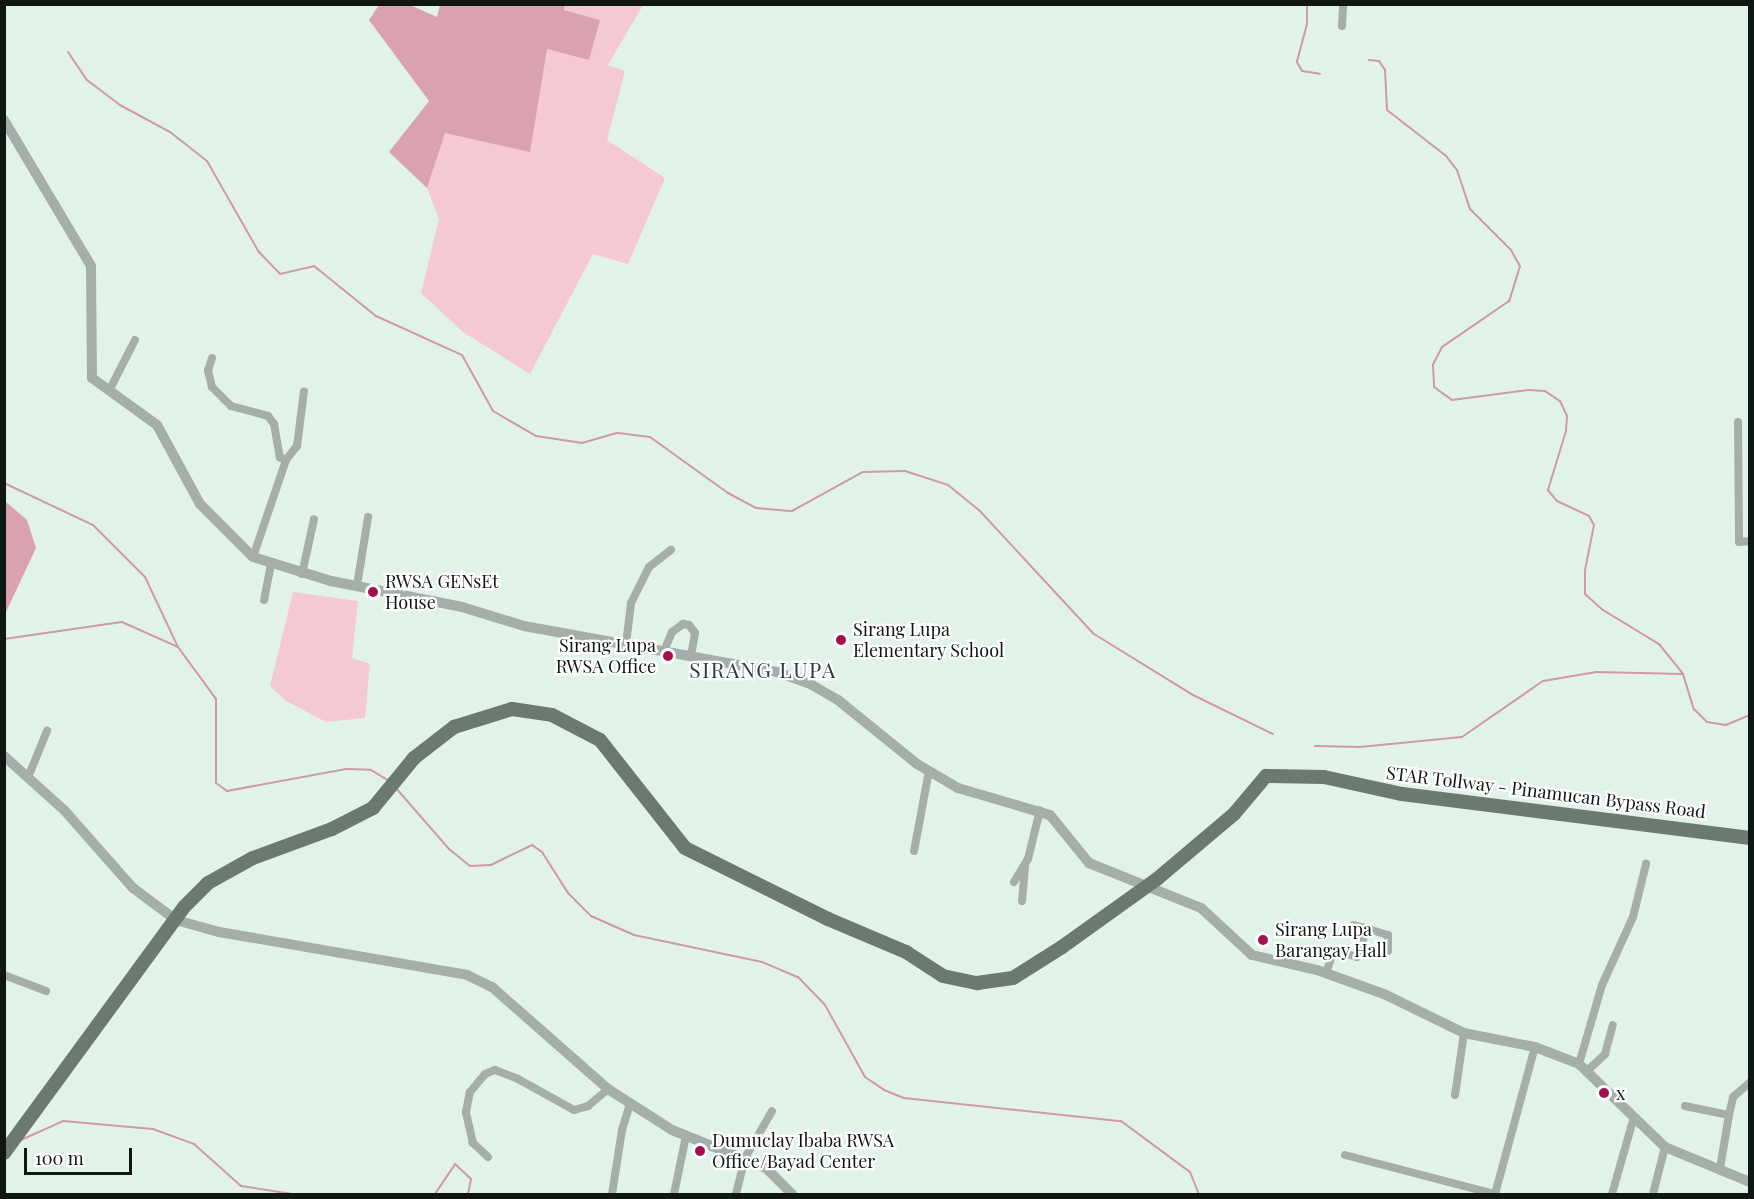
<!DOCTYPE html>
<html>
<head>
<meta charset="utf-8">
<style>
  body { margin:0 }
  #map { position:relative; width:1754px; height:1199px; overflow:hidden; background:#e1f3e9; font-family:"Playfair Display",serif }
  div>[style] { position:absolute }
  .green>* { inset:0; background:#f5c9d2 }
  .forest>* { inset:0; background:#daa2ae }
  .stream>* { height:2px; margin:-1px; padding:0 1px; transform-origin:1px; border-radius:1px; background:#d099a5 }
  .minor>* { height:8px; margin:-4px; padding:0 4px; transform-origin:4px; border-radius:4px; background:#a6aea9 }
  .tertiary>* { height:10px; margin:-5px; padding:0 5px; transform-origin:5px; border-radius:5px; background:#a6aea9 }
  .primary>* { height:14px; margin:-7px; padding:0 7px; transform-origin:7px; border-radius:7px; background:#6b7971 }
  .dots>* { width:16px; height:16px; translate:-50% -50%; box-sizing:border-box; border:3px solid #fff; border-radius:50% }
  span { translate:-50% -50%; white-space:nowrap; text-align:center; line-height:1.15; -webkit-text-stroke:4.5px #fff; paint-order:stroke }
  .poi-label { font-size:18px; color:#101613 }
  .left { translate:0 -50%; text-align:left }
  .right { translate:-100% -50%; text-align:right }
  .street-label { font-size:18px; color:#101613 }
  .quarter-label { font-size:21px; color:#2d3b33; letter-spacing:1.5px }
  .frame { position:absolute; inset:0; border:6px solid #101613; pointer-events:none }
  .scale { position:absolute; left:24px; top:1148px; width:108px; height:27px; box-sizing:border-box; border:3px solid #101613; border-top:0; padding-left:8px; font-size:18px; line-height:21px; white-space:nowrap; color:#101613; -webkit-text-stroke:4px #fff; paint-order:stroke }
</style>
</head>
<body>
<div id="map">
  <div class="green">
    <i style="clip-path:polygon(565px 5px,643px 5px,608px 65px,625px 71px,607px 140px,665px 178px,628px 264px,593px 254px,530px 374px,463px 332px,421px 293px,439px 219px,427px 188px,444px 133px,547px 49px,589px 59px,600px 20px,564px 10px)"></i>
    <i style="clip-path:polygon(293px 592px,358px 601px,352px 658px,370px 664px,365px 718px,326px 722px,286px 701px,270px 686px)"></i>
  </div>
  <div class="forest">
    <i style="clip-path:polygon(379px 5px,410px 5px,437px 17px,440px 5px,565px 5px,564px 10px,600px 20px,589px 60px,547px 49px,530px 152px,445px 133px,427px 188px,389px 152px,429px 101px,369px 20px)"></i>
    <i style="clip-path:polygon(5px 501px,27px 520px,36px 548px,5px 614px)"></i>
  </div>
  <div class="stream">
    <i style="left:1307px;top:4px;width:20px;rotate:90deg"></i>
    <i style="left:1307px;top:24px;width:39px;rotate:105deg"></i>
    <i style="left:1297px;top:62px;width:10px;rotate:61deg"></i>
    <i style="left:1302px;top:71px;width:18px;rotate:9deg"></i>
    <i style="left:68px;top:52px;width:34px;rotate:56deg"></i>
    <i style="left:87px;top:80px;width:41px;rotate:37.1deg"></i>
    <i style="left:120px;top:105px;width:57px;rotate:28.4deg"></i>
    <i style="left:170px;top:132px;width:47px;rotate:38.1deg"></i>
    <i style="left:207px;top:161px;width:105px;rotate:60.3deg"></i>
    <i style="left:259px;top:252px;width:30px;rotate:46deg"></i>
    <i style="left:280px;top:274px;width:35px;rotate:-13deg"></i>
    <i style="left:314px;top:266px;width:80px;rotate:38.9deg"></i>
    <i style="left:376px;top:316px;width:94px;rotate:24.4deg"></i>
    <i style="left:462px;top:355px;width:64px;rotate:61deg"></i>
    <i style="left:493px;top:411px;width:50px;rotate:30.2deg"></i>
    <i style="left:536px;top:436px;width:47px;rotate:8.7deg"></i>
    <i style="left:582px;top:443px;width:37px;rotate:-16deg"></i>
    <i style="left:618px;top:433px;width:32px;rotate:7deg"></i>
    <i style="left:650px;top:437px;width:96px;rotate:35.7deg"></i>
    <i style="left:728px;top:493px;width:32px;rotate:28deg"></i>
    <i style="left:756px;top:508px;width:36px;rotate:5deg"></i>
    <i style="left:792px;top:511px;width:81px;rotate:-28.8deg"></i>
    <i style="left:863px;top:472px;width:42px;rotate:-1.4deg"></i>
    <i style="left:905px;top:471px;width:45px;rotate:18deg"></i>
    <i style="left:948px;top:485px;width:40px;rotate:39deg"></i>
    <i style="left:979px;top:510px;width:169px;rotate:47.2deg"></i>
    <i style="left:1094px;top:634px;width:116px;rotate:31.6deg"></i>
    <i style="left:1193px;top:695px;width:89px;rotate:26deg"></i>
    <i style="left:1369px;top:60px;width:10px;rotate:6deg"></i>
    <i style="left:1379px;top:61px;width:11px;rotate:56deg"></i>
    <i style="left:1385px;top:70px;width:40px;rotate:87.1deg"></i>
    <i style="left:1387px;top:110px;width:75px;rotate:37.9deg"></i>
    <i style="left:1446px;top:156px;width:18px;rotate:52deg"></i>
    <i style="left:1457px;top:170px;width:41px;rotate:71.6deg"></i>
    <i style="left:1470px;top:209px;width:58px;rotate:45deg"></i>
    <i style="left:1511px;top:250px;width:18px;rotate:61deg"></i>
    <i style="left:1520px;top:266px;width:37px;rotate:107deg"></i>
    <i style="left:1509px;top:301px;width:81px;rotate:145.5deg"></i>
    <i style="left:1442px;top:347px;width:20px;rotate:117deg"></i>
    <i style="left:1433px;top:365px;width:22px;rotate:87deg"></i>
    <i style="left:1434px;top:387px;width:22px;rotate:36deg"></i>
    <i style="left:1452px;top:400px;width:77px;rotate:-7.5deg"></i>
    <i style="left:1528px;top:390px;width:17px;rotate:3deg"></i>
    <i style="left:1545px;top:391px;width:18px;rotate:34deg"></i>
    <i style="left:1560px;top:401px;width:17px;rotate:65deg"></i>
    <i style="left:1567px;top:416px;width:15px;rotate:94deg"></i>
    <i style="left:1566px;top:431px;width:62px;rotate:107deg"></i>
    <i style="left:1548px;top:490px;width:14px;rotate:51deg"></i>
    <i style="left:1557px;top:501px;width:35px;rotate:25deg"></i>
    <i style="left:1589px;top:516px;width:10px;rotate:61deg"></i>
    <i style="left:1594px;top:525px;width:46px;rotate:101.3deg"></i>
    <i style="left:1585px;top:570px;width:24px;rotate:90deg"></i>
    <i style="left:1585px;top:594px;width:24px;rotate:42deg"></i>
    <i style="left:1603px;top:610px;width:66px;rotate:31.3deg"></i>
    <i style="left:1659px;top:644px;width:38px;rotate:51deg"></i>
    <i style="left:1683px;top:674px;width:37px;rotate:73deg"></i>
    <i style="left:1694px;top:709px;width:18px;rotate:45deg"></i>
    <i style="left:1707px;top:722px;width:19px;rotate:9deg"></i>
    <i style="left:1726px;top:725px;width:26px;rotate:-23deg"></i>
    <i style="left:4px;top:483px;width:98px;rotate:25.3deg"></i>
    <i style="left:93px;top:525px;width:74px;rotate:45deg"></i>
    <i style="left:145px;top:577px;width:77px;rotate:64.8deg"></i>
    <i style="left:4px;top:639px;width:119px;rotate:-8.2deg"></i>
    <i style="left:122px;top:622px;width:61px;rotate:24.1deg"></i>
    <i style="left:178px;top:647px;width:64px;rotate:53.8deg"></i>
    <i style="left:216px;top:699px;width:84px;rotate:90deg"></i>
    <i style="left:216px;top:783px;width:14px;rotate:36deg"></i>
    <i style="left:227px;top:791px;width:121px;rotate:-10.5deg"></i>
    <i style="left:346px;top:769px;width:25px;rotate:2deg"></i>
    <i style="left:371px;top:770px;width:21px;rotate:31deg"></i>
    <i style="left:1315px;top:746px;width:45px;rotate:1.3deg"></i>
    <i style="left:1360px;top:747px;width:102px;rotate:-5.6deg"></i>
    <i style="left:1462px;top:737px;width:98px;rotate:-34.7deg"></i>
    <i style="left:1543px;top:681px;width:54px;rotate:-9.6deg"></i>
    <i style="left:1596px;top:672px;width:87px;rotate:1.3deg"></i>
    <i style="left:395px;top:787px;width:82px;rotate:48.9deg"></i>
    <i style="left:449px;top:849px;width:27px;rotate:39deg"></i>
    <i style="left:470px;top:866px;width:21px;rotate:-3deg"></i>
    <i style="left:491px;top:865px;width:46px;rotate:-26deg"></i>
    <i style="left:532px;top:845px;width:12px;rotate:35deg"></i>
    <i style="left:542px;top:852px;width:49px;rotate:57.6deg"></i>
    <i style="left:568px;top:893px;width:33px;rotate:45deg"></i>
    <i style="left:591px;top:916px;width:47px;rotate:23.8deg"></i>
    <i style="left:634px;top:935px;width:131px;rotate:11.9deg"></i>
    <i style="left:762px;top:962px;width:39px;rotate:23deg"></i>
    <i style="left:798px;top:977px;width:39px;rotate:46deg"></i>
    <i style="left:825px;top:1005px;width:82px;rotate:60.9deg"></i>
    <i style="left:865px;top:1077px;width:23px;rotate:34deg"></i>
    <i style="left:884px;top:1090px;width:22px;rotate:22deg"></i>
    <i style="left:904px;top:1098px;width:218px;rotate:6.1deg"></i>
    <i style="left:1121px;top:1121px;width:86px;rotate:36.5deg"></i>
    <i style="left:1190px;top:1172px;width:24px;rotate:68deg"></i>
    <i style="left:21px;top:1140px;width:46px;rotate:-24.3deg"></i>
    <i style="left:63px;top:1121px;width:90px;rotate:5.1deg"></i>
    <i style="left:153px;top:1129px;width:44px;rotate:20.1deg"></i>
    <i style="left:194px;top:1144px;width:63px;rotate:41.8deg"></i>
    <i style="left:241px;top:1186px;width:52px;rotate:8.9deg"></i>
    <i style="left:435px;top:1194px;width:36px;rotate:-56deg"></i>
    <i style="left:455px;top:1164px;width:22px;rotate:43deg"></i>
    <i style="left:471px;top:1179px;width:15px;rotate:101deg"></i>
  </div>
  <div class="minor">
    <i style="left:1342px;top:26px;width:22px;rotate:-87deg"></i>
    <i style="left:212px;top:358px;width:13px;rotate:108deg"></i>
    <i style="left:208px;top:370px;width:17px;rotate:77deg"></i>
    <i style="left:212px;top:387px;width:27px;rotate:45deg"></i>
    <i style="left:231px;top:406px;width:38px;rotate:15deg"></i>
    <i style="left:268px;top:416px;width:10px;rotate:53deg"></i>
    <i style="left:274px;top:424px;width:34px;rotate:80deg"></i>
    <i style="left:280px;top:457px;width:7px;rotate:27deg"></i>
    <i style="left:110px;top:389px;width:55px;rotate:-63deg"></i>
    <i style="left:1738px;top:422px;width:120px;rotate:89.5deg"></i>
    <i style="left:1739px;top:542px;width:11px;rotate:-5deg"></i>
    <i style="left:253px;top:557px;width:102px;rotate:-71.2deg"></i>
    <i style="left:286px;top:460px;width:18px;rotate:-52deg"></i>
    <i style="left:297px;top:446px;width:55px;rotate:-82.7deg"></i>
    <i style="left:302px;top:574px;width:56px;rotate:-77.7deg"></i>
    <i style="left:357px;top:586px;width:70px;rotate:-80.9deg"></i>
    <i style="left:264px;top:600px;width:38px;rotate:-79deg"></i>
    <i style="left:626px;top:644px;width:41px;rotate:-83deg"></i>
    <i style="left:631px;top:603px;width:40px;rotate:-63.4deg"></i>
    <i style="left:649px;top:567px;width:28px;rotate:-38deg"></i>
    <i style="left:664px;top:651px;width:21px;rotate:-67deg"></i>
    <i style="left:672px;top:632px;width:14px;rotate:-36deg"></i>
    <i style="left:683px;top:624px;width:6px;rotate:9deg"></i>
    <i style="left:689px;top:625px;width:10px;rotate:53deg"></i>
    <i style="left:695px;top:633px;width:23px;rotate:100deg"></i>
    <i style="left:29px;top:775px;width:48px;rotate:-67.8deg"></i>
    <i style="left:914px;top:851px;width:81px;rotate:-79.4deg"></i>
    <i style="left:1014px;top:882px;width:27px;rotate:-59deg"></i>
    <i style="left:1028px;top:859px;width:50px;rotate:-76.2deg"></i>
    <i style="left:1022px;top:901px;width:36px;rotate:-85deg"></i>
    <i style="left:1365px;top:928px;width:24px;rotate:17deg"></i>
    <i style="left:1388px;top:935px;width:16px;rotate:90deg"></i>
    <i style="left:1326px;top:973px;width:24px;rotate:-71deg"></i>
    <i style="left:1334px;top:950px;width:24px;rotate:17deg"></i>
    <i style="left:1357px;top:957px;width:4px;rotate:-27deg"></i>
    <i style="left:1361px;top:955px;width:27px;rotate:-82deg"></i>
    <i style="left:1365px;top:928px;width:12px;rotate:-166deg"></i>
    <i style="left:4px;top:975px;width:45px;rotate:20.9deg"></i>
    <i style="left:1579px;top:1064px;width:82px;rotate:-73.8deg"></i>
    <i style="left:1602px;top:985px;width:75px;rotate:-65.5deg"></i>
    <i style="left:1633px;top:917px;width:55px;rotate:-76.2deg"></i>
    <i style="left:1587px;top:1071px;width:25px;rotate:-43deg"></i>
    <i style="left:1605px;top:1054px;width:30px;rotate:-75deg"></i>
    <i style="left:1455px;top:1095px;width:63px;rotate:-81.7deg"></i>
    <i style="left:1685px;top:1106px;width:45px;rotate:11.6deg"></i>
    <i style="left:1729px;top:1115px;width:54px;rotate:99.6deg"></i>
    <i style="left:1729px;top:1115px;width:18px;rotate:-77deg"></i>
    <i style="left:1733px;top:1097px;width:23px;rotate:-41deg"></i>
    <i style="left:1345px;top:1155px;width:155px;rotate:14.6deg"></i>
    <i style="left:1495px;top:1194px;width:152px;rotate:-74.8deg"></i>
    <i style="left:488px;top:1157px;width:21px;rotate:-137deg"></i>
    <i style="left:473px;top:1143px;width:32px;rotate:-103deg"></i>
    <i style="left:466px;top:1112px;width:20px;rotate:-79deg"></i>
    <i style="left:470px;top:1092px;width:23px;rotate:-50deg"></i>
    <i style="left:485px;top:1074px;width:11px;rotate:-22deg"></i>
    <i style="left:495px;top:1070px;width:25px;rotate:21deg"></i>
    <i style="left:518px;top:1079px;width:64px;rotate:29deg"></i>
    <i style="left:574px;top:1110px;width:15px;rotate:-16deg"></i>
    <i style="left:588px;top:1106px;width:26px;rotate:-40deg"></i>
    <i style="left:612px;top:1194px;width:65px;rotate:-81.1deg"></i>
    <i style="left:622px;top:1130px;width:28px;rotate:-73deg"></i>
    <i style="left:674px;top:1194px;width:59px;rotate:-78.3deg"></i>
    <i style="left:736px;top:1194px;width:37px;rotate:-76deg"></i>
    <i style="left:745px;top:1158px;width:54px;rotate:-60.1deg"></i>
    <i style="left:1612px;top:1194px;width:80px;rotate:-74.1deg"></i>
    <i style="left:1653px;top:1194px;width:49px;rotate:-75.7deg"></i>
  </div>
  <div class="tertiary">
    <i style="left:4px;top:120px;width:170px;rotate:59.2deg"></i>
    <i style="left:91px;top:266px;width:112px;rotate:89.5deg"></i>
    <i style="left:92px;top:378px;width:80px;rotate:35.9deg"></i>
    <i style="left:157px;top:425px;width:90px;rotate:61.4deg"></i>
    <i style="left:200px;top:504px;width:75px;rotate:45deg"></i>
    <i style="left:253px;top:557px;width:82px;rotate:17.1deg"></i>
    <i style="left:331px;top:581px;width:134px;rotate:11.2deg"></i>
    <i style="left:462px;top:607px;width:65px;rotate:17deg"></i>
    <i style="left:524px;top:626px;width:257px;rotate:10.3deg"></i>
    <i style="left:777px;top:672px;width:37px;rotate:20deg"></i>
    <i style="left:812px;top:685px;width:30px;rotate:30deg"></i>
    <i style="left:838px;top:700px;width:102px;rotate:39deg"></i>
    <i style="left:917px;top:764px;width:48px;rotate:30.3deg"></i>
    <i style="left:958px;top:788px;width:96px;rotate:16.4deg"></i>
    <i style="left:1050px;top:815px;width:62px;rotate:50.9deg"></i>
    <i style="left:1089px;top:863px;width:121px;rotate:21.9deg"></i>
    <i style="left:1201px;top:908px;width:69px;rotate:42.7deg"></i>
    <i style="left:1252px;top:955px;width:67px;rotate:13deg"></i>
    <i style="left:1317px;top:970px;width:71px;rotate:19.7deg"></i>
    <i style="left:1384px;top:994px;width:89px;rotate:26deg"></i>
    <i style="left:1464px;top:1033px;width:72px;rotate:11.2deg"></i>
    <i style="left:1535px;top:1047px;width:47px;rotate:21.1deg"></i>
    <i style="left:1579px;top:1064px;width:120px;rotate:44deg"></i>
    <i style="left:1665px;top:1147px;width:92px;rotate:22.4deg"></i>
    <i style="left:4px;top:756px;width:82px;rotate:42deg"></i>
    <i style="left:65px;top:811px;width:103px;rotate:48.6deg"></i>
    <i style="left:133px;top:888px;width:54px;rotate:36.7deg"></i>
    <i style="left:176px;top:920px;width:45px;rotate:15.6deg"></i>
    <i style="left:219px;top:932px;width:252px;rotate:9.8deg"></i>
    <i style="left:467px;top:975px;width:28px;rotate:26deg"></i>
    <i style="left:492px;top:987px;width:154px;rotate:41.3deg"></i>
    <i style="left:608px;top:1089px;width:76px;rotate:32.6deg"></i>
    <i style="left:672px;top:1130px;width:101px;rotate:22deg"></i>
    <i style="left:766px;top:1168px;width:37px;rotate:45deg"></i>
  </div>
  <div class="primary">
    <i style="left:4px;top:1153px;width:305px;rotate:-53.8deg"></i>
    <i style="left:184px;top:907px;width:34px;rotate:-45deg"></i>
    <i style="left:208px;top:883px;width:51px;rotate:-29.1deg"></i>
    <i style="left:253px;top:858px;width:84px;rotate:-20.2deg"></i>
    <i style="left:332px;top:829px;width:46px;rotate:-27.1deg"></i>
    <i style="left:373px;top:808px;width:65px;rotate:-50.6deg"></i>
    <i style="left:414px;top:758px;width:51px;rotate:-37.8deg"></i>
    <i style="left:454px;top:727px;width:61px;rotate:-17.2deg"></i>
    <i style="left:512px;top:709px;width:40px;rotate:8.5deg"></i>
    <i style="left:552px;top:715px;width:54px;rotate:27.5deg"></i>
    <i style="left:600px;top:740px;width:137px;rotate:51.8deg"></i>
    <i style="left:685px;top:848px;width:160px;rotate:26.4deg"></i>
    <i style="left:828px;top:919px;width:85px;rotate:22.9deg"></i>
    <i style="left:906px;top:952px;width:44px;rotate:33deg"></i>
    <i style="left:943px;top:976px;width:35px;rotate:12deg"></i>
    <i style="left:977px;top:983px;width:36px;rotate:-8deg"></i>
    <i style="left:1013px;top:978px;width:58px;rotate:-32.3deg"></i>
    <i style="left:1062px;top:947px;width:117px;rotate:-35.6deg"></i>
    <i style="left:1157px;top:879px;width:101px;rotate:-40.2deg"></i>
    <i style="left:1234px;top:814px;width:50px;rotate:-49.9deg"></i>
    <i style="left:1266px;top:776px;width:58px;rotate:1deg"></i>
    <i style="left:1324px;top:777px;width:80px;rotate:12.3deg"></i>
    <i style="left:1402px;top:794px;width:351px;rotate:7.2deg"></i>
  </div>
  <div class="dots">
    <i style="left:373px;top:592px;background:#a40f4e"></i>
    <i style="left:841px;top:640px;background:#a40f4e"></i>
    <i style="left:668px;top:656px;background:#a40f4e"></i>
    <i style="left:1263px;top:940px;background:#a40f4e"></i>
    <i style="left:1604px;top:1093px;background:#a40f4e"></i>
    <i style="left:700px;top:1151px;background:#a40f4e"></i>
  </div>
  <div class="poi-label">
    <span class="left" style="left:385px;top:592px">RWSA GENsEt<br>House</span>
    <span class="left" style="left:853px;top:640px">Sirang Lupa<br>Elementary School</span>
    <span class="right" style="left:656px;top:656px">Sirang Lupa<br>RWSA Office</span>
    <span class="left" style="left:1275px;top:940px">Sirang Lupa<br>Barangay Hall</span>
    <span class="left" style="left:1616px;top:1093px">x</span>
    <span class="left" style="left:712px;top:1151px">Dumuclay Ibaba RWSA<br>Office/Bayad Center</span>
  </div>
  <div class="street-label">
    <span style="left:1546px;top:792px;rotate:7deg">STAR Tollway - Pinamucan Bypass Road</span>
  </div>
  <div class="quarter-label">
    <span style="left:763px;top:669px">SIRANG LUPA</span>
  </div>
  <div class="frame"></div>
  <div class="scale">100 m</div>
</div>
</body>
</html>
